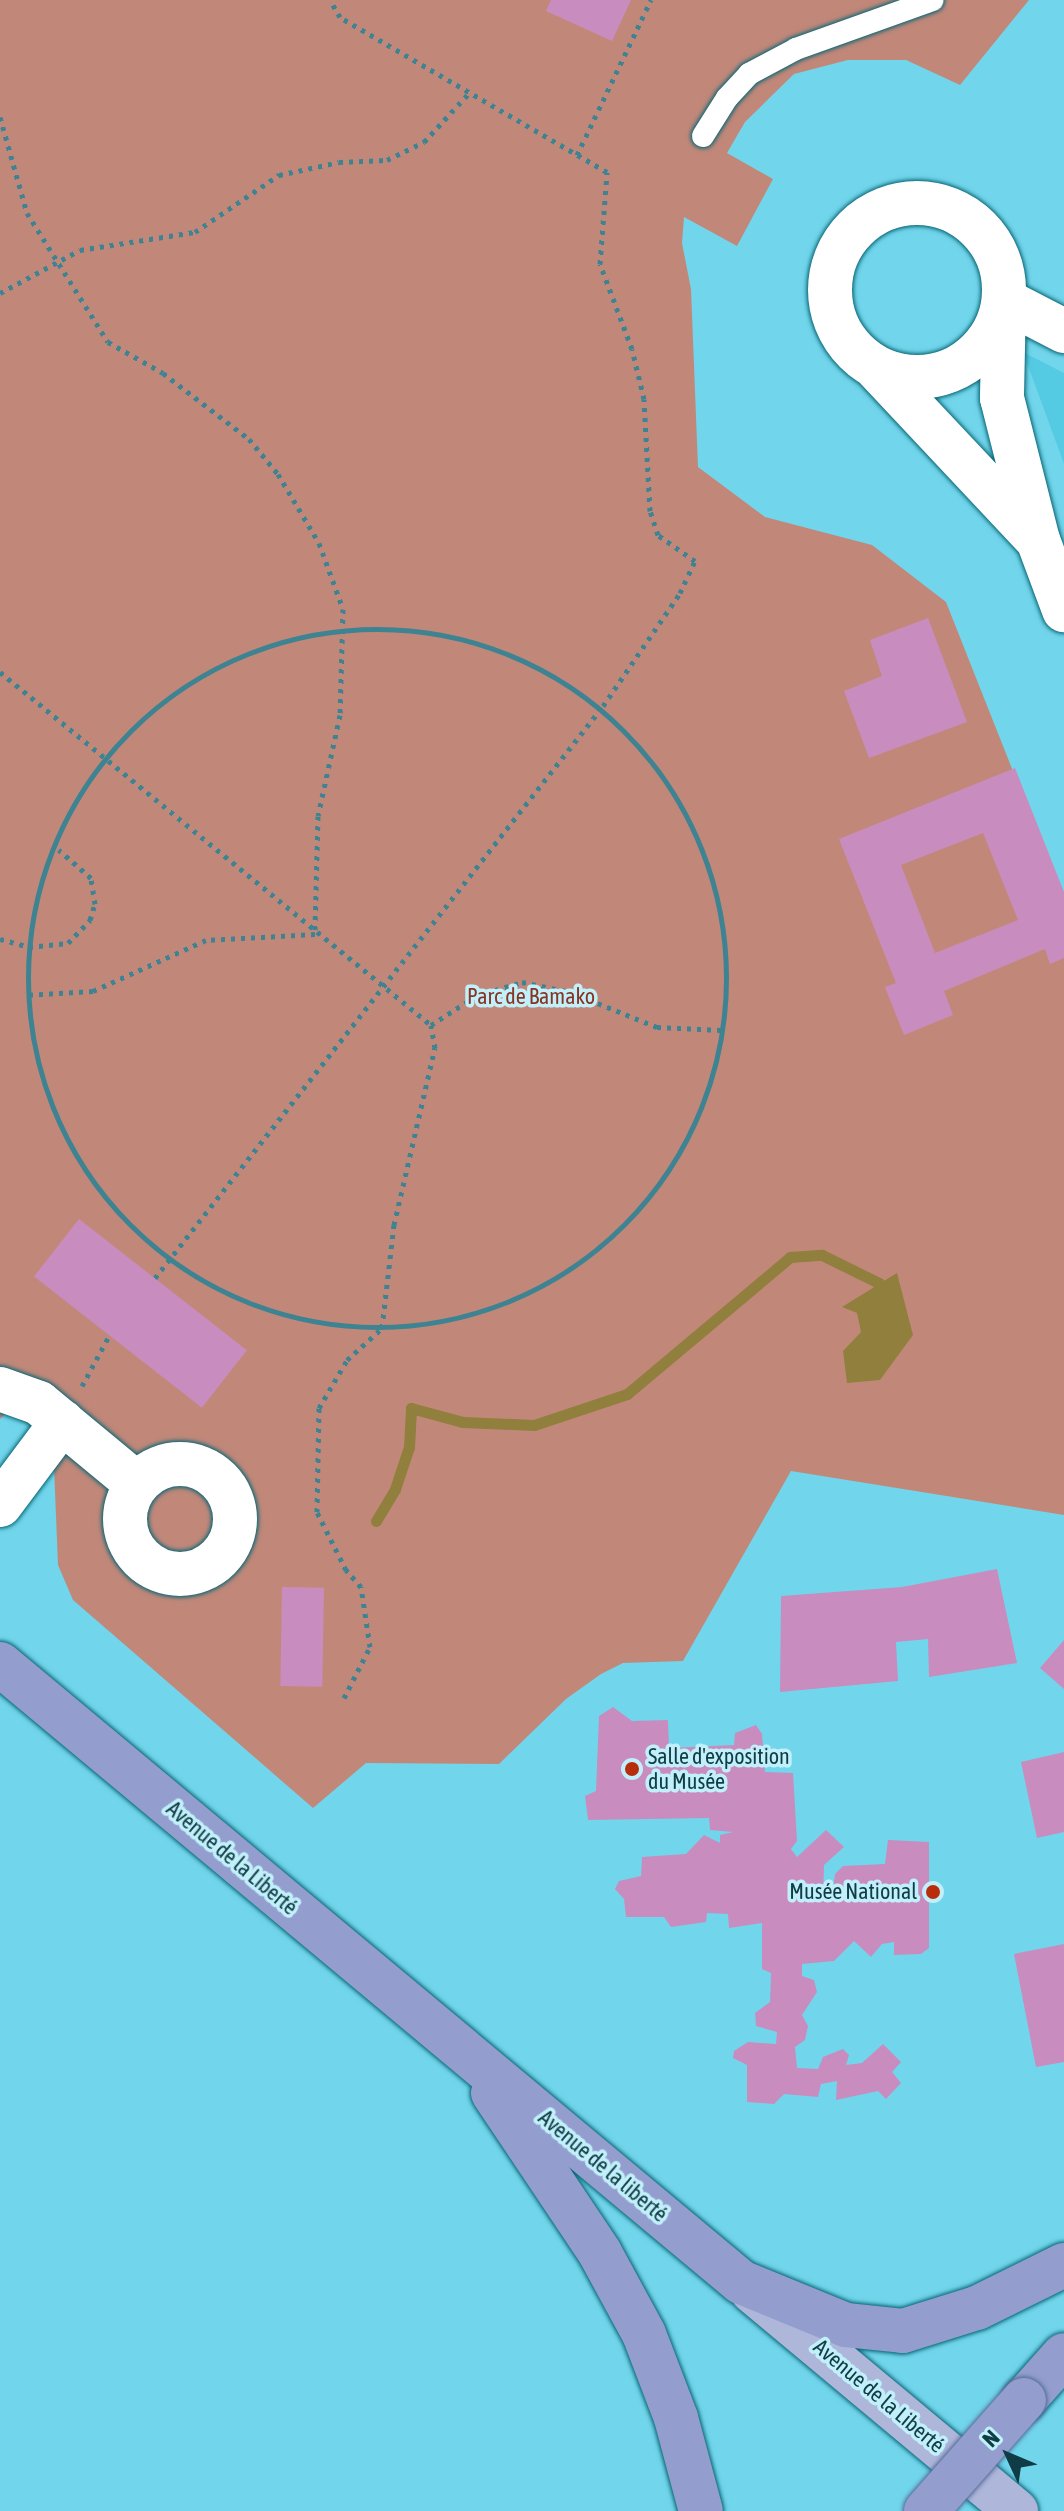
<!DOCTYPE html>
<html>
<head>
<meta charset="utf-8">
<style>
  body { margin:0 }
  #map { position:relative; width:1064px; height:2511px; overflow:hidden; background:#71d6ec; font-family:"Asap Condensed",sans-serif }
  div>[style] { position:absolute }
  .built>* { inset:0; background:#55cbe3 }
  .green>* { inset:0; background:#c1887a }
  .water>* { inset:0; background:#917f3d }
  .stream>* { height:11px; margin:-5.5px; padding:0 5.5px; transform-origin:5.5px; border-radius:5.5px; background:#917f3d }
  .building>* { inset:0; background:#c98cbe; transform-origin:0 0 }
  .path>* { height:5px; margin-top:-2.5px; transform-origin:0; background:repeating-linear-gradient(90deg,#3d8392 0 4px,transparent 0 10px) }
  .path>.ring { margin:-2.5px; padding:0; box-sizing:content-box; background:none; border:5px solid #3d8392; border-radius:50% }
  .roads { filter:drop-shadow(0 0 2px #086574) drop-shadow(0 0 2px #086574) }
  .service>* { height:22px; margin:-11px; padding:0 11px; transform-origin:11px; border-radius:11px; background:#fff }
  .minor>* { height:44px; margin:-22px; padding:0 22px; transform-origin:22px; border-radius:22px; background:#fff }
  .minor>.ring { margin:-22px; padding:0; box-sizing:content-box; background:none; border:44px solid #fff; border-radius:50% }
  .tertiary>* { height:44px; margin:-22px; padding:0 22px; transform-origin:22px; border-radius:22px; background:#fff }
  .primary>* { height:44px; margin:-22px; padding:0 22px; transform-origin:22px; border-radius:22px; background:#aeb6da }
  .trunk>* { height:44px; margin:-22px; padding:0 22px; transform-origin:22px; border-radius:22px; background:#939ece }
  .bridges { filter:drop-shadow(0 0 2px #546c96) drop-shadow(0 0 2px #546c96) }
  .trunk-bridge>* { height:44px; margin:-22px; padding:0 22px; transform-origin:22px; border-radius:22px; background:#939ece }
  .dots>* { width:22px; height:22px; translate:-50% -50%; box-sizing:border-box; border:4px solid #c1effa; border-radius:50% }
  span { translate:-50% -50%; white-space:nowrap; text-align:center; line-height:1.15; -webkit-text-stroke:7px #c1effa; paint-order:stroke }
  .park-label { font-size:22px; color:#873422 }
  .poi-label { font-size:22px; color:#103d45 }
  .left { translate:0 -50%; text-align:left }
  .right { translate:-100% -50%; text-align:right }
  .street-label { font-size:22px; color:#103d45 }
  .north { position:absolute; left:968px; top:2415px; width:80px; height:80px; -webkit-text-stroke:6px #c1effa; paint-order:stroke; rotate:314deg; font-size:22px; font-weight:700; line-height:32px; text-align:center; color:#103d45 }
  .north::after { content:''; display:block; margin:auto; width:28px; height:36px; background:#103d45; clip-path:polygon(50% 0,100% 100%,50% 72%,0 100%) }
</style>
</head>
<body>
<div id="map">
  <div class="built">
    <i style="clip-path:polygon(1023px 352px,1064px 373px,1064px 464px)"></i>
  </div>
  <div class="green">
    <i style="clip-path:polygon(0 0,1029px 0,960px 85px,906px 60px,848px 60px,794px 74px,745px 122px,727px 153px,773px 179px,737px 246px,684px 217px,682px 243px,691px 289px,698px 467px,765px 517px,872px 545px,946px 602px,1064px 900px,1064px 1515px,791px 1471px,683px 1661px,623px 1663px,601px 1674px,566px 1699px,499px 1764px,366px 1763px,313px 1808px,73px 1600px,58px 1565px,53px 1443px,11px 1409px,0 1419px)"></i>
  </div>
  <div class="water">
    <i style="clip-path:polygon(897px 1273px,913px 1335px,880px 1380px,847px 1383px,843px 1351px,861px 1332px,857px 1313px,842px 1307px)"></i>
  </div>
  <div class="stream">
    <i style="left:376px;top:1521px;width:37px;rotate:-59deg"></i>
    <i style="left:395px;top:1489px;width:44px;rotate:-71.6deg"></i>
    <i style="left:409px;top:1447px;width:39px;rotate:-87deg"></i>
    <i style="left:411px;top:1408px;width:54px;rotate:15.1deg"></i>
    <i style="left:463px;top:1422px;width:71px;rotate:2.4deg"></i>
    <i style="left:534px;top:1425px;width:98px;rotate:-18.4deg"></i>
    <i style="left:627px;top:1394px;width:213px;rotate:-40deg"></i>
    <i style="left:790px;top:1257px;width:32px;rotate:-4deg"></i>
    <i style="left:822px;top:1255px;width:64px;rotate:26.2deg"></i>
  </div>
  <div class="building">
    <i style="clip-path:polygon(551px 0,631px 0,612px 41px,546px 11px)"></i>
    <i style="clip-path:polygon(928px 618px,967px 722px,869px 758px,844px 691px,882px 676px,870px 640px)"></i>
    <i style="clip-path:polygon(evenodd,1015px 768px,1064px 892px,1064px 958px,1050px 964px,1045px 949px,944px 991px,953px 1015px,904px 1035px,885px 987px,896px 983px,839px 839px,1015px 768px,983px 833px,1018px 920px,935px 953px,901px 865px,983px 833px)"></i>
    <i style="left:79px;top:1219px;width:213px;height:73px;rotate:38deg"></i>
    <i style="clip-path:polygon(997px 1569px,1017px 1663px,929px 1677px,928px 1639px,896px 1642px,898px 1681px,780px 1692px,781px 1596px,902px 1587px)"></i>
    <i style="left:282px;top:1587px;width:42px;height:99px;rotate:1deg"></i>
    <i style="clip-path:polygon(1064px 1640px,1064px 1689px,1040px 1668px)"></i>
    <i style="clip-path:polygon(613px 1707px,632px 1721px,668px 1720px,669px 1748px,734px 1745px,735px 1733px,756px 1725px,762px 1734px,765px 1772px,793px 1773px,797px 1841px,791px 1849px,797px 1857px,826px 1830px,844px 1847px,824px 1865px,823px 1897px,832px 1898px,835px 1874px,843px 1866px,885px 1864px,888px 1840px,929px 1842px,929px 1948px,921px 1954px,894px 1955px,894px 1942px,882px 1944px,871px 1957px,854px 1941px,834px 1961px,802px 1964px,802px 1976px,814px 1980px,817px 1992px,802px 2015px,808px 2026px,805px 2040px,795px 2047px,797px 2068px,818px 2069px,823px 2057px,843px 2049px,849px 2055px,846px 2065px,862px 2063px,883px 2044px,901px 2062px,892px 2072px,901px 2083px,886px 2099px,878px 2091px,836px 2100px,837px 2081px,821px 2084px,818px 2097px,784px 2094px,774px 2104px,747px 2102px,747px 2065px,733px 2058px,734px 2051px,748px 2042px,776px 2044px,777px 2032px,756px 2026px,755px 2013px,770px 2002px,771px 1973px,762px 1969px,762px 1923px,729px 1928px,728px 1914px,707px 1913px,706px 1922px,671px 1927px,664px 1917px,626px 1917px,624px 1899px,615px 1889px,619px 1881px,641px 1876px,642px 1857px,686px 1854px,704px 1835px,720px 1843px,720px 1835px,733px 1832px,710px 1830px,709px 1818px,588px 1820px,585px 1796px,596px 1791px,599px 1716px)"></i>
    <i style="clip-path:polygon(1064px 1752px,1064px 1832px,1037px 1838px,1021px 1762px)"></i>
    <i style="clip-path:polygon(1064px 1944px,1064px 2062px,1036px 2067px,1014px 1954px)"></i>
  </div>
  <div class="path">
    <i style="left:0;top:117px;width:100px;rotate:74.3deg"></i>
    <i style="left:27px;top:213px;width:152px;rotate:57.9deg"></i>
    <i style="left:108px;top:342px;width:63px;rotate:29.4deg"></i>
    <i style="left:163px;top:373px;width:108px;rotate:37.5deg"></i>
    <i style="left:249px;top:439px;width:45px;rotate:50.4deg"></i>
    <i style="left:278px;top:474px;width:80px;rotate:59.3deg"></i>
    <i style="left:319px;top:543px;width:70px;rotate:70deg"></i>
    <i style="left:343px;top:609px;width:106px;rotate:91.6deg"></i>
    <i style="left:340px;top:715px;width:103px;rotate:102.3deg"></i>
    <i style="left:318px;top:816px;width:118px;rotate:91.5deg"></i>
    <i style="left:315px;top:934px;width:109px;rotate:176.8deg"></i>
    <i style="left:206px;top:940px;width:124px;rotate:155.7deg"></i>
    <i style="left:93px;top:991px;width:68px;rotate:176.6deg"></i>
    <i style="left:577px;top:155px;width:172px;rotate:-64.5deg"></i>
    <i style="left:0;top:293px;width:91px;rotate:-28.3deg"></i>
    <i style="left:80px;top:250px;width:116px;rotate:-8.9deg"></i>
    <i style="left:195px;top:232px;width:102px;rotate:-34.2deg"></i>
    <i style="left:279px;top:175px;width:61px;rotate:-12.2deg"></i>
    <i style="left:339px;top:162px;width:48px;rotate:-2.4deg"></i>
    <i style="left:387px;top:160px;width:41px;rotate:-25.9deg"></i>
    <i style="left:424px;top:142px;width:68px;rotate:-47.4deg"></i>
    <i class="ring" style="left:28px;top:629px;width:693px;height:693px"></i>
    <i style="left:0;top:672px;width:557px;rotate:39.32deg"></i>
    <i style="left:431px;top:1025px;width:54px;rotate:-32.8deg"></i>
    <i style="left:476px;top:996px;width:48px;rotate:-16.9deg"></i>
    <i style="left:522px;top:982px;width:49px;rotate:11.8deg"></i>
    <i style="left:570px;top:992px;width:94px;rotate:21.9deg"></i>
    <i style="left:657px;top:1027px;width:64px;rotate:2.7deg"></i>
    <i style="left:0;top:939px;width:30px;rotate:15deg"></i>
    <i style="left:29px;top:947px;width:39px;rotate:-6deg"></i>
    <i style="left:68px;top:943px;width:32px;rotate:-46deg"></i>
    <i style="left:90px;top:920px;width:17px;rotate:-73deg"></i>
    <i style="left:95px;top:904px;width:26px;rotate:-99deg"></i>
    <i style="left:91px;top:878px;width:43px;rotate:-138.8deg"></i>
    <i style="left:155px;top:1278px;width:727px;rotate:-51.93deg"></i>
    <i style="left:603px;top:706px;width:137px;rotate:-55.7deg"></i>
    <i style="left:680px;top:593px;width:35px;rotate:-65deg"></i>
    <i style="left:695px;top:561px;width:45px;rotate:-144.9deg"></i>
    <i style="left:658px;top:535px;width:25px;rotate:-108deg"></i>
    <i style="left:650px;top:511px;width:112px;rotate:-93.1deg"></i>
    <i style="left:644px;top:399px;width:51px;rotate:-103.5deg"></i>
    <i style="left:632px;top:349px;width:91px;rotate:-110.6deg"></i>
    <i style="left:600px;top:264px;width:92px;rotate:-85.6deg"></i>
    <i style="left:607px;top:172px;width:309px;rotate:-149.9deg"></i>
    <i style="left:340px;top:17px;width:20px;rotate:-120deg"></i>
    <i style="left:82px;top:1386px;width:57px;rotate:-61.6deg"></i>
    <i style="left:344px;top:1698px;width:57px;rotate:-63deg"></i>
    <i style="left:370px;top:1647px;width:61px;rotate:-98.5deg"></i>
    <i style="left:361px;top:1587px;width:23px;rotate:-131deg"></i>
    <i style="left:346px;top:1570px;width:65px;rotate:-116.6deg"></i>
    <i style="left:317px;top:1512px;width:104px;rotate:-88.9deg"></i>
    <i style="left:319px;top:1408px;width:56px;rotate:-59.7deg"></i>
    <i style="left:347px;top:1360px;width:47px;rotate:-42.4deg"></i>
    <i style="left:382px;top:1328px;width:104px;rotate:-83.4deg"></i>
    <i style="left:394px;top:1225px;width:182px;rotate:-77deg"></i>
    <i style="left:435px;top:1048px;width:23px;rotate:-100deg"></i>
  </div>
  <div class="roads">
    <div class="service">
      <i style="left:703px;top:136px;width:45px;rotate:-57.7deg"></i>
      <i style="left:727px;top:98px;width:33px;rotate:-47deg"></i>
      <i style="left:749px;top:74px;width:53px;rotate:-28deg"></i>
      <i style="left:796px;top:49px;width:145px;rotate:-19.7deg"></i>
    </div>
    <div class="minor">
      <i class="ring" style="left:830px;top:203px;width:130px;height:130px"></i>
      <i style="left:1004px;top:300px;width:68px;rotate:27.3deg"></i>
      <i style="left:0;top:1389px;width:41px;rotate:19.7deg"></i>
      <i style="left:39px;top:1403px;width:127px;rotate:39.6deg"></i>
      <i class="ring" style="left:125px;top:1464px;width:66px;height:66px"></i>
      <i style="left:0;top:1505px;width:104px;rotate:-53.2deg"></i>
    </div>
    <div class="tertiary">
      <i style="left:1004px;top:300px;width:98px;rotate:91.2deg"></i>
      <i style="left:1002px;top:398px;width:146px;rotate:75.8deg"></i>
      <i style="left:1038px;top:540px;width:75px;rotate:69.6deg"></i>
      <i style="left:877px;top:369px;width:229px;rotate:46.8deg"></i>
    </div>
    <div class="primary">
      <i style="left:752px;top:2291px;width:344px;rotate:39.8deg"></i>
    </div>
    <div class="trunk">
      <i style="left:0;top:1664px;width:965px;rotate:39.83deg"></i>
      <i style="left:741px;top:2282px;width:113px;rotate:22.3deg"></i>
      <i style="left:846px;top:2325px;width:57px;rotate:6deg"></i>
      <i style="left:903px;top:2331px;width:77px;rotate:-17.3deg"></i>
      <i style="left:977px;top:2308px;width:97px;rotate:-26.3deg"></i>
      <i style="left:493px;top:2093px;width:192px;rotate:56.2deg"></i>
      <i style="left:600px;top:2253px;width:92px;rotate:61.5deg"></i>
      <i style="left:644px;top:2334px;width:90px;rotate:69.1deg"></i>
      <i style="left:676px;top:2418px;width:96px;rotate:75deg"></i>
      <i style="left:1024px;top:2400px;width:60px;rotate:-48.4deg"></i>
    </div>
  </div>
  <div class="bridges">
    <div class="trunk-bridge">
      <i style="left:926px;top:2511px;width:148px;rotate:-48.6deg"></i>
    </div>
  </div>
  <div class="dots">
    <i style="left:632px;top:1769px;background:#b82d0c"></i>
    <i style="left:933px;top:1892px;background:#b82d0c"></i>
  </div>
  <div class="park-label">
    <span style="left:531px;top:997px">Parc de Bamako</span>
  </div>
  <div class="poi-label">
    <span class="left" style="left:648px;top:1769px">Salle d'exposition<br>du Musée</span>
    <span class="right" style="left:917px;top:1892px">Musée National</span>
  </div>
  <div class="street-label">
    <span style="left:232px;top:1858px;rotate:40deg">Avenue de la Liberté</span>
    <span style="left:603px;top:2166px;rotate:40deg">Avenue de la liberté</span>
    <span style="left:879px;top:2396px;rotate:40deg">Avenue de la Liberté</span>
  </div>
  <div class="north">N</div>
</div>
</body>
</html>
